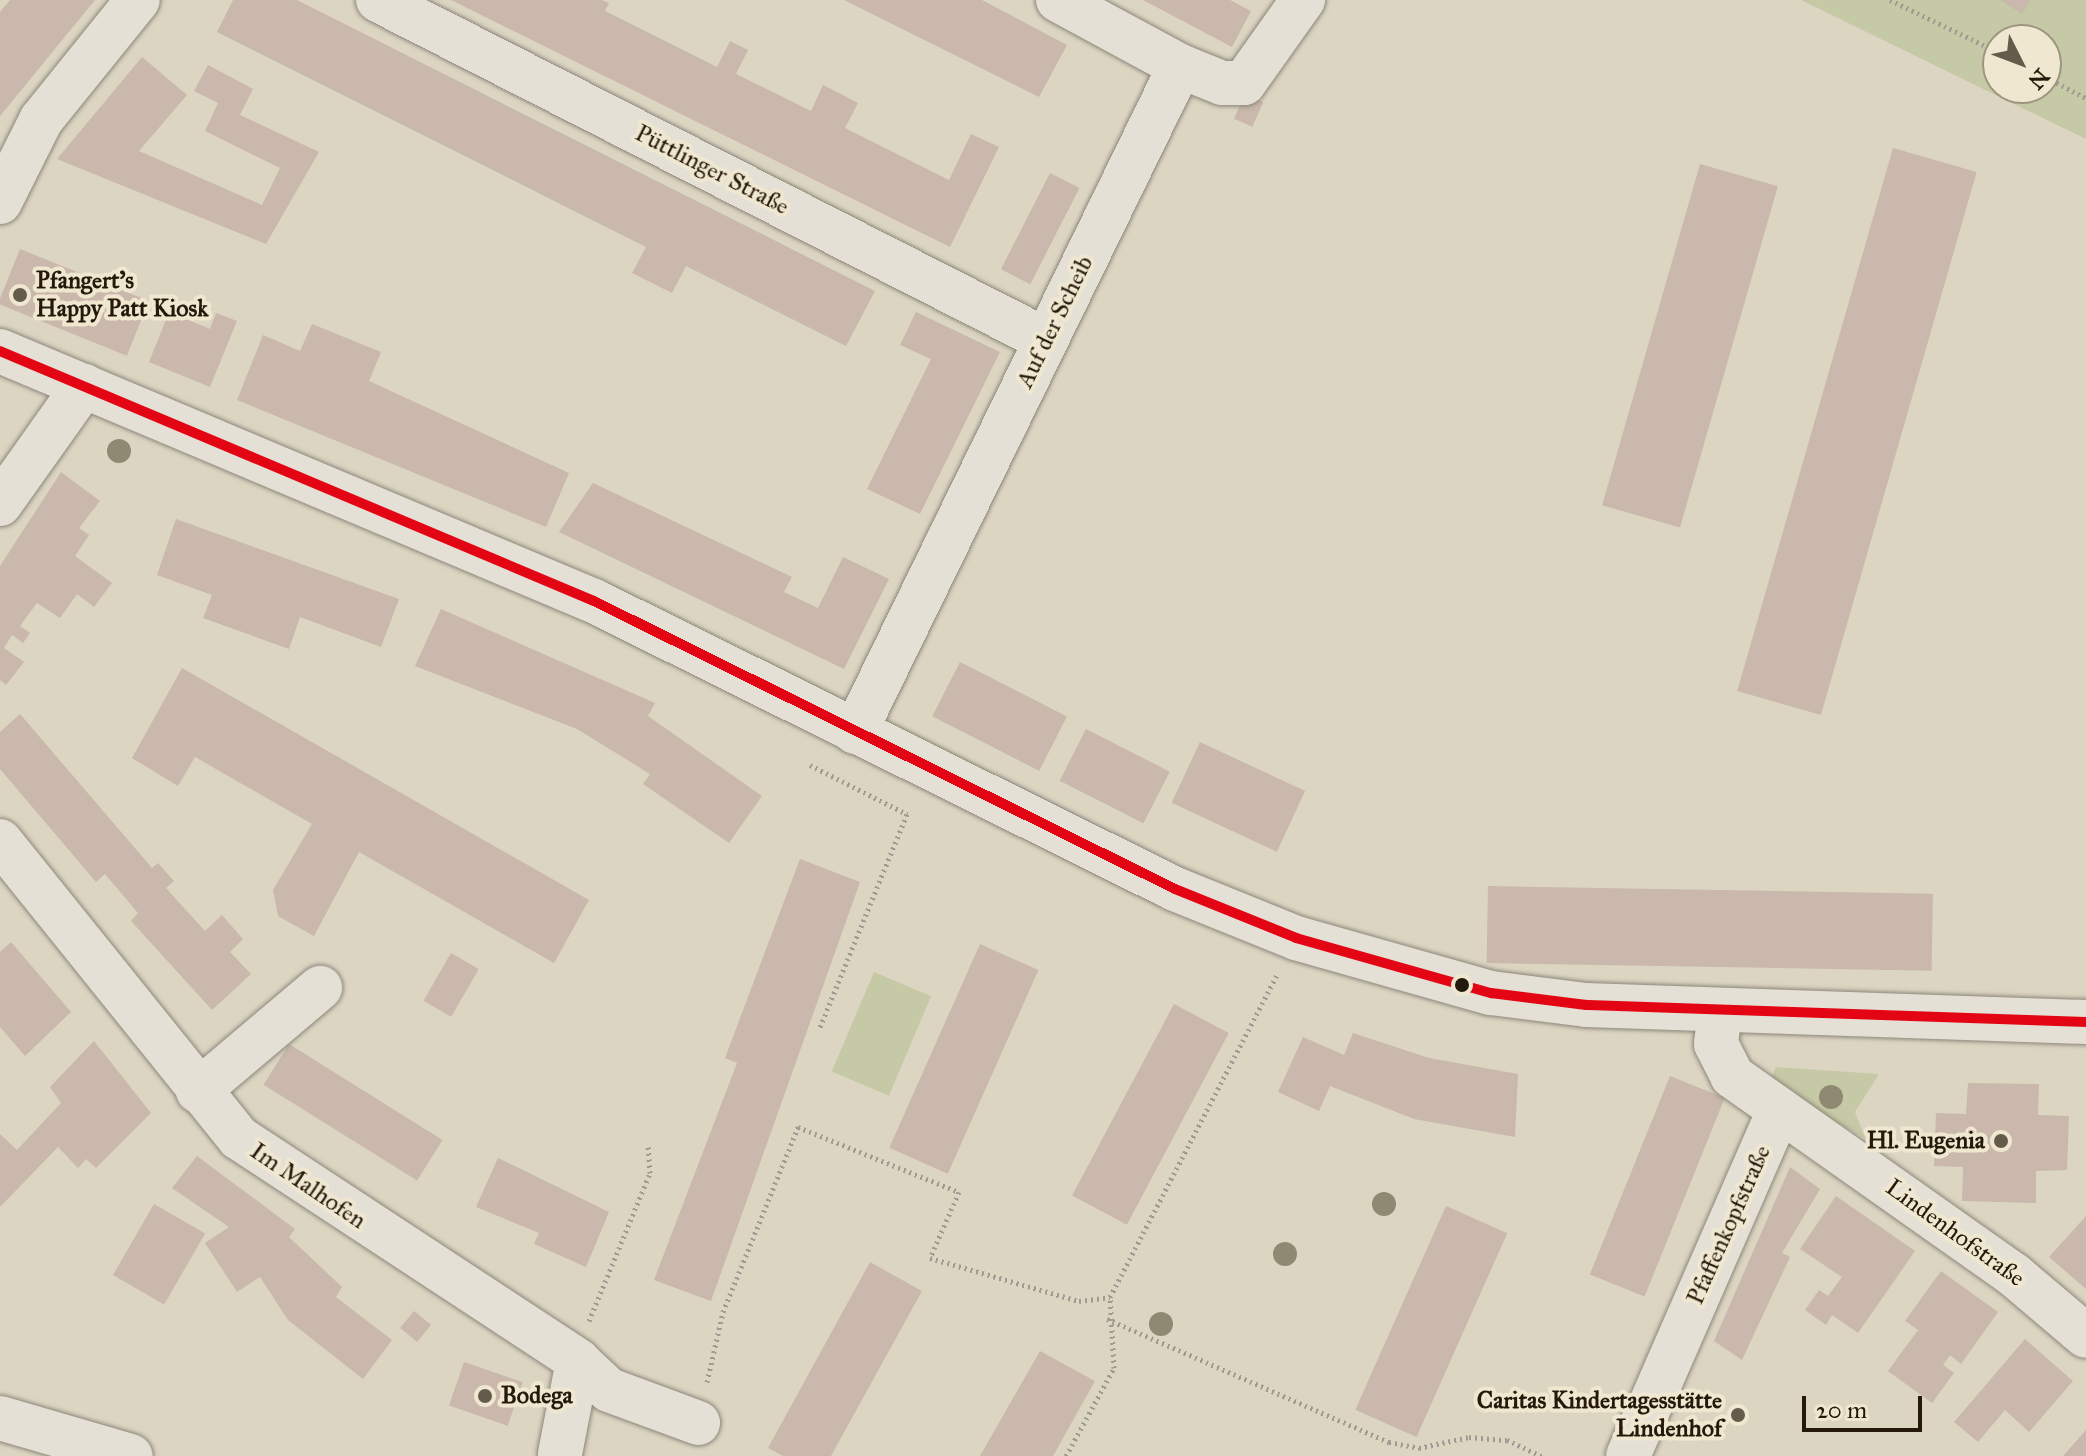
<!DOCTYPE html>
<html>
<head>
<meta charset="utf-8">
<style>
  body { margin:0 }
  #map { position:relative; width:2086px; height:1456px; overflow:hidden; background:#dcd5c2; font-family:"IM FELL Great Primer",serif }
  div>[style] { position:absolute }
  .green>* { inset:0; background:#c6c9a6; transform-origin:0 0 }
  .building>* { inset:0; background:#c9b8ab; transform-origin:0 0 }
  .path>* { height:5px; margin-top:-2.5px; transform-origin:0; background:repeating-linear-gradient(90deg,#a09b92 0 2px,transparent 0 6px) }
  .roads { filter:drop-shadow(0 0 2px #8c877a) drop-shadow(0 0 2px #8c877a) }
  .minor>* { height:44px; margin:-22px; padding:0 22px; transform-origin:22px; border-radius:22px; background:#e4e0d6 }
  .bus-1>* { height:10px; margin:-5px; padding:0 5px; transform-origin:5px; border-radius:5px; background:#e30513 }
  .trees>* { width:24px; height:24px; margin:-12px; border-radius:50%; background:#8f8973 }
  .dots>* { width:22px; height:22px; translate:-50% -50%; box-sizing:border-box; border:4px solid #efe7d0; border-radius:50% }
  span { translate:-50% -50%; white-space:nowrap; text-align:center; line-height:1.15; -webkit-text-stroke:8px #efe7d0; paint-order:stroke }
  .street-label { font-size:24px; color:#25190b }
  .poi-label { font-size:24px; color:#25190b; font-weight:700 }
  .left { translate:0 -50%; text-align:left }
  .right { translate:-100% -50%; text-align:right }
  .north { position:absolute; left:1982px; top:24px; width:80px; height:80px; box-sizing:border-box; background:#efe7d0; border:2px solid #9e9581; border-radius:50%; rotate:132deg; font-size:22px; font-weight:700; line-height:32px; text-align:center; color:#25190b }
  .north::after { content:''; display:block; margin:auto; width:28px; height:36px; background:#655b4b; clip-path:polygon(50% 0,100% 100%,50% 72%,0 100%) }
  .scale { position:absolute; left:1802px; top:1396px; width:120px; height:36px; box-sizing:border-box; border:4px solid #25190b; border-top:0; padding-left:10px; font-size:24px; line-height:28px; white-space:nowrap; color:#25190b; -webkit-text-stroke:6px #efe7d0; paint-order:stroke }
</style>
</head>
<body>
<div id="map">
  <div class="green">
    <i style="clip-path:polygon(evenodd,1801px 0,2086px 0,2086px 139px,1801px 0,1998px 40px,2046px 40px,2046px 88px,1998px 88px,1998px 40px)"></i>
    <i style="left:874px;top:972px;width:62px;height:108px;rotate:23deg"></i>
    <i style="clip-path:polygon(1776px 1067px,1879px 1074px,1855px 1112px,1865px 1138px,1769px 1085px)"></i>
  </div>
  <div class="building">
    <i style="clip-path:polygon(10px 0,95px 0,0 116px,0 12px)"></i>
    <i style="clip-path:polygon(233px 0,297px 0,875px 291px,846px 346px,686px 266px,672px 293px,632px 273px,646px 247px,217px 32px)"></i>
    <i style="clip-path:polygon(451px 0,602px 0,609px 3px,605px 11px,717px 67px,730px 41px,748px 50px,736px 74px,811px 111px,823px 85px,839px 93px,858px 103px,845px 128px,949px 180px,971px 134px,999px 147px,950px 247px)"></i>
    <i style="clip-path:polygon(844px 0,982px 0,1067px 45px,1039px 97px)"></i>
    <i style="clip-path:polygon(1143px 0,1230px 0,1251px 11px,1232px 47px)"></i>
    <i style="clip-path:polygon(2000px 0,2031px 0,2022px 14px)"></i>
    <i style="clip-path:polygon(142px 57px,187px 95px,139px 151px,262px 205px,280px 168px,205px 131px,218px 103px,194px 91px,208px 65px,253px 89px,240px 115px,319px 152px,266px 244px,57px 159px)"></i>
    <i style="left:1245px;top:94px;width:20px;height:27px;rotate:24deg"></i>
    <i style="left:1893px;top:148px;width:87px;height:565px;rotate:16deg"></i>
    <i style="left:1700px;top:164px;width:81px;height:355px;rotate:16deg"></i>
    <i style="left:1050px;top:173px;width:33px;height:108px;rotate:27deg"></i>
    <i style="left:20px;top:249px;width:139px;height:59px;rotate:22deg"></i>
    <i style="clip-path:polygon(169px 312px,210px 329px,216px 313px,237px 321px,210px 387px,149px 362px)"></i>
    <i style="clip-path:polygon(916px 312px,1000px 352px,920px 514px,867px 489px,931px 359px,900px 345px)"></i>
    <i style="clip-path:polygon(312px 324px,381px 352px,369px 381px,569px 473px,546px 527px,237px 400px,263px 335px,300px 351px)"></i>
    <i style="clip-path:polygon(61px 472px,100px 501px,79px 528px,89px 535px,75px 556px,112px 583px,94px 607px,77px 594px,60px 618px,37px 603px,20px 626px,30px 633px,23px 643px,12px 635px,4px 648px,24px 662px,6px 685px,0 680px,0 566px)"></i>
    <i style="clip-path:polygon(593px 483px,792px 577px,784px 592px,818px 608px,843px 557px,889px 579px,844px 669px,559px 532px)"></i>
    <i style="clip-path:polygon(176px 519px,399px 599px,381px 647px,300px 617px,289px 649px,203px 618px,212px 595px,157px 575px)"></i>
    <i style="clip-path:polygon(441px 609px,655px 703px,648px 716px,762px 796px,729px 843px,643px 784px,650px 774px,577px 729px,415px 666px)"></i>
    <i style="left:960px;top:662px;width:120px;height:61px;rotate:27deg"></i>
    <i style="clip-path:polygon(182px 668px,589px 900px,554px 963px,359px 852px,314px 936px,278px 916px,273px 890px,312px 824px,195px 757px,178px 786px,132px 758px)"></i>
    <i style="clip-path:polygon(20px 714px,152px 868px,158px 863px,174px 881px,166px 888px,205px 931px,222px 915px,243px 939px,230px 952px,251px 974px,212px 1010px,131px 921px,138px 913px,105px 874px,96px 882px,0 769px,0 732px)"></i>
    <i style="left:1086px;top:729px;width:94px;height:58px;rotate:27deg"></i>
    <i style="left:1200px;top:742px;width:116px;height:67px;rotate:25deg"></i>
    <i style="clip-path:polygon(800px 859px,860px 882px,711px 1301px,654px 1280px,737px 1063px,725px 1058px)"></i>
    <i style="left:1488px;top:886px;width:445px;height:77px;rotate:1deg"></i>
    <i style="clip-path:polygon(11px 942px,71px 1012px,25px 1056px,0 1027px,0 952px)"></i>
    <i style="left:980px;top:944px;width:64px;height:223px;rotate:24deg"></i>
    <i style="left:451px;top:953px;width:32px;height:55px;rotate:30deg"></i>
    <i style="left:1174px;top:1004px;width:62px;height:217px;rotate:28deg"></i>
    <i style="clip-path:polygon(1353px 1033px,1429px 1058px,1518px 1074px,1515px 1137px,1414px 1119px,1330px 1086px,1319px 1111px,1278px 1092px,1303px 1037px,1344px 1055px)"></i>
    <i style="clip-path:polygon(94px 1041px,151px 1113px,96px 1168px,86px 1159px,78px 1168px,58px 1147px,0 1207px,0 1134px,17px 1150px,61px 1103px,50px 1087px)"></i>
    <i style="left:289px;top:1044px;width:181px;height:48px;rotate:32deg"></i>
    <i style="left:1670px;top:1076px;width:59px;height:214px;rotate:22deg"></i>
    <i style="clip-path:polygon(1968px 1083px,2039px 1084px,2038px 1115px,2069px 1116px,2067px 1170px,2036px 1171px,2036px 1203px,1962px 1201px,1963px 1167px,1934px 1166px,1936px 1113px,1966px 1114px)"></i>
    <i style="clip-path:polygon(197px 1156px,295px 1229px,289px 1237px,342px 1287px,336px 1297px,392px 1340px,363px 1379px,288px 1320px,260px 1277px,237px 1292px,205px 1243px,229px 1227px,172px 1188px)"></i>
    <i style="clip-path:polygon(498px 1158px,609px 1212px,586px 1267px,534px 1244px,539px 1233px,476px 1207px)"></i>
    <i style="clip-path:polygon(1790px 1167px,1820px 1189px,1782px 1253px,1790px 1257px,1742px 1360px,1714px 1341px)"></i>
    <i style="clip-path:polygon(1836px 1196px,1915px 1251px,1858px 1333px,1832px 1315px,1826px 1325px,1805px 1310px,1819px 1290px,1828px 1296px,1842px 1277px,1800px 1249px)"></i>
    <i style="left:154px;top:1204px;width:59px;height:82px;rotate:30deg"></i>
    <i style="left:1446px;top:1206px;width:67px;height:223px;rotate:24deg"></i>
    <i style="clip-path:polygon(2086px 1216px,2086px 1289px,2049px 1257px)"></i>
    <i style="clip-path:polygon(870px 1262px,922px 1291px,831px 1456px,783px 1456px,768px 1448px)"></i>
    <i style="clip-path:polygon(1941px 1271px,1998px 1312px,1961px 1364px,1950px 1355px,1943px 1365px,1954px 1373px,1932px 1403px,1888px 1371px,1918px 1330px,1905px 1321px)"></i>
    <i style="left:414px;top:1311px;width:22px;height:22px;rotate:39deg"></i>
    <i style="clip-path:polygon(2025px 1339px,2073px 1381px,2029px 1432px,2005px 1410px,1978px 1442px,1954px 1422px)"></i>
    <i style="clip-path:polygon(1040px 1351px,1095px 1381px,1053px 1456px,980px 1456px)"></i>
    <i style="left:464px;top:1362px;width:62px;height:46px;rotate:19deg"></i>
    <i style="clip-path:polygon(2086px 1430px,2086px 1456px,2063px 1456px)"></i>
  </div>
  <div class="path">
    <i style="left:1890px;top:0;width:120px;rotate:25.7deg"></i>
    <i style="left:2046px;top:77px;width:45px;rotate:27.7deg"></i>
    <i style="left:810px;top:765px;width:109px;rotate:26.8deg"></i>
    <i style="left:907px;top:814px;width:233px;rotate:112.2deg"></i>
    <i style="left:1107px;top:1319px;width:308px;rotate:23.6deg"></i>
    <i style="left:1389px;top:1442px;width:31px;rotate:11deg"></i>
    <i style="left:1419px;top:1448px;width:51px;rotate:-12.4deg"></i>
    <i style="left:1469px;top:1437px;width:38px;rotate:5deg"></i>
    <i style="left:1507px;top:1440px;width:38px;rotate:25deg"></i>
    <i style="left:589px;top:1321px;width:160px;rotate:-67.6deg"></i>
    <i style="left:650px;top:1173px;width:29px;rotate:-94deg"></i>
    <i style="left:707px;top:1382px;width:72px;rotate:-77.1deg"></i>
    <i style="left:723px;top:1312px;width:200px;rotate:-67.9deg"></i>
    <i style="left:798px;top:1127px;width:174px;rotate:22deg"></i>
    <i style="left:959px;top:1192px;width:72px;rotate:113.7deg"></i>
    <i style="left:930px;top:1258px;width:155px;rotate:16.1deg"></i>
    <i style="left:1079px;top:1301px;width:31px;rotate:-7deg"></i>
    <i style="left:1066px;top:1456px;width:100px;rotate:-61.4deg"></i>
    <i style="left:1114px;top:1368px;width:71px;rotate:-93.2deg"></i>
    <i style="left:1110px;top:1297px;width:363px;rotate:-62.6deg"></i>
  </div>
  <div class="roads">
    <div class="minor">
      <i style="left:378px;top:0;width:750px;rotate:26.98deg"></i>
      <i style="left:1058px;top:0;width:139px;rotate:28.4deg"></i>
      <i style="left:1180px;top:66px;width:45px;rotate:22deg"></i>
      <i style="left:1222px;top:83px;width:22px"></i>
      <i style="left:1244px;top:83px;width:102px;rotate:-54.6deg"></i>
      <i style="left:0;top:202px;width:92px;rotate:-63.4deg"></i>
      <i style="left:41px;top:120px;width:154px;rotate:-51.1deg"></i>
      <i style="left:0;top:351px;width:644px;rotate:22.83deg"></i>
      <i style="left:594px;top:601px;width:648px;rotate:26.37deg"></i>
      <i style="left:1175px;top:889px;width:131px;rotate:22deg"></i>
      <i style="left:1296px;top:938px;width:203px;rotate:15.8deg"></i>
      <i style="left:1491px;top:993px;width:96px;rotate:7.2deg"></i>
      <i style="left:1586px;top:1005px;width:500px;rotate:1.95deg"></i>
      <i style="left:0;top:504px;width:145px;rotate:-54.6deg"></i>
      <i style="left:855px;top:732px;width:741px;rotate:-63.99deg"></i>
      <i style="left:0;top:841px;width:381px;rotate:51.2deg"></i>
      <i style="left:239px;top:1138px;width:406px;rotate:33.3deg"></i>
      <i style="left:578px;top:1361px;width:95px;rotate:101deg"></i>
      <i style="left:1720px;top:1011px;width:33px;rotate:97deg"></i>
      <i style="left:1716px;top:1044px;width:36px;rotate:63deg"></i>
      <i style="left:1732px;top:1076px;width:345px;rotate:35.2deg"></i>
      <i style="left:2014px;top:1275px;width:94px;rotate:40.3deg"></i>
      <i style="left:198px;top:1091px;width:160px;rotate:-40.2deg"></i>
      <i style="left:578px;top:1361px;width:42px;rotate:43.1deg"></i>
      <i style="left:609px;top:1390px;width:95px;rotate:20.3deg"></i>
      <i style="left:0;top:1418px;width:136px;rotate:16.2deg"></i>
      <i style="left:1628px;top:1456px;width:378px;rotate:-66.4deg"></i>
    </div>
  </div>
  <div class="bus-1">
    <i style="left:0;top:351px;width:644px;rotate:22.83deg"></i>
    <i style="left:594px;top:601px;width:648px;rotate:26.37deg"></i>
    <i style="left:1175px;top:889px;width:131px;rotate:22deg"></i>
    <i style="left:1296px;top:938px;width:203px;rotate:15.8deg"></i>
    <i style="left:1491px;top:993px;width:96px;rotate:7.2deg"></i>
    <i style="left:1586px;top:1005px;width:500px;rotate:1.95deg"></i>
  </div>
  <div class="trees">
    <i style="left:119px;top:451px"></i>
    <i style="left:1831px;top:1097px"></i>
    <i style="left:1384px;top:1204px"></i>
    <i style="left:1285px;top:1254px"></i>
    <i style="left:1161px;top:1324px"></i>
  </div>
  <div class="dots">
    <i style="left:20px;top:295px;background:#655b4b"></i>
    <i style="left:1462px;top:985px;background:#25190b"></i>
    <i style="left:2001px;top:1141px;background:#655b4b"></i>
    <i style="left:485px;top:1396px;background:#655b4b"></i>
    <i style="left:1738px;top:1415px;background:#655b4b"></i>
  </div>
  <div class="street-label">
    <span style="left:712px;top:170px;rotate:27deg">Püttlinger Straße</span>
    <span style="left:1055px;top:322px;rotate:-64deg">Auf der Scheib</span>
    <span style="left:308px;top:1186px;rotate:34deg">Im Malhofen</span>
    <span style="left:1729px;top:1225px;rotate:-66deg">Pfaffenkopfstraße</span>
    <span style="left:1955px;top:1233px;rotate:36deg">Lindenhofstraße</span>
  </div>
  <div class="poi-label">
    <span class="left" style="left:36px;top:295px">Pfangert's<br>Happy Patt Kiosk</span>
    <span class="right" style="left:1985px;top:1141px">Hl. Eugenia</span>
    <span class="left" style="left:501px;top:1396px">Bodega</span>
    <span class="right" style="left:1722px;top:1415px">Caritas Kindertagesstätte<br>Lindenhof</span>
  </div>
  <div class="north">N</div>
  <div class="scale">20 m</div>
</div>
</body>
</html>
